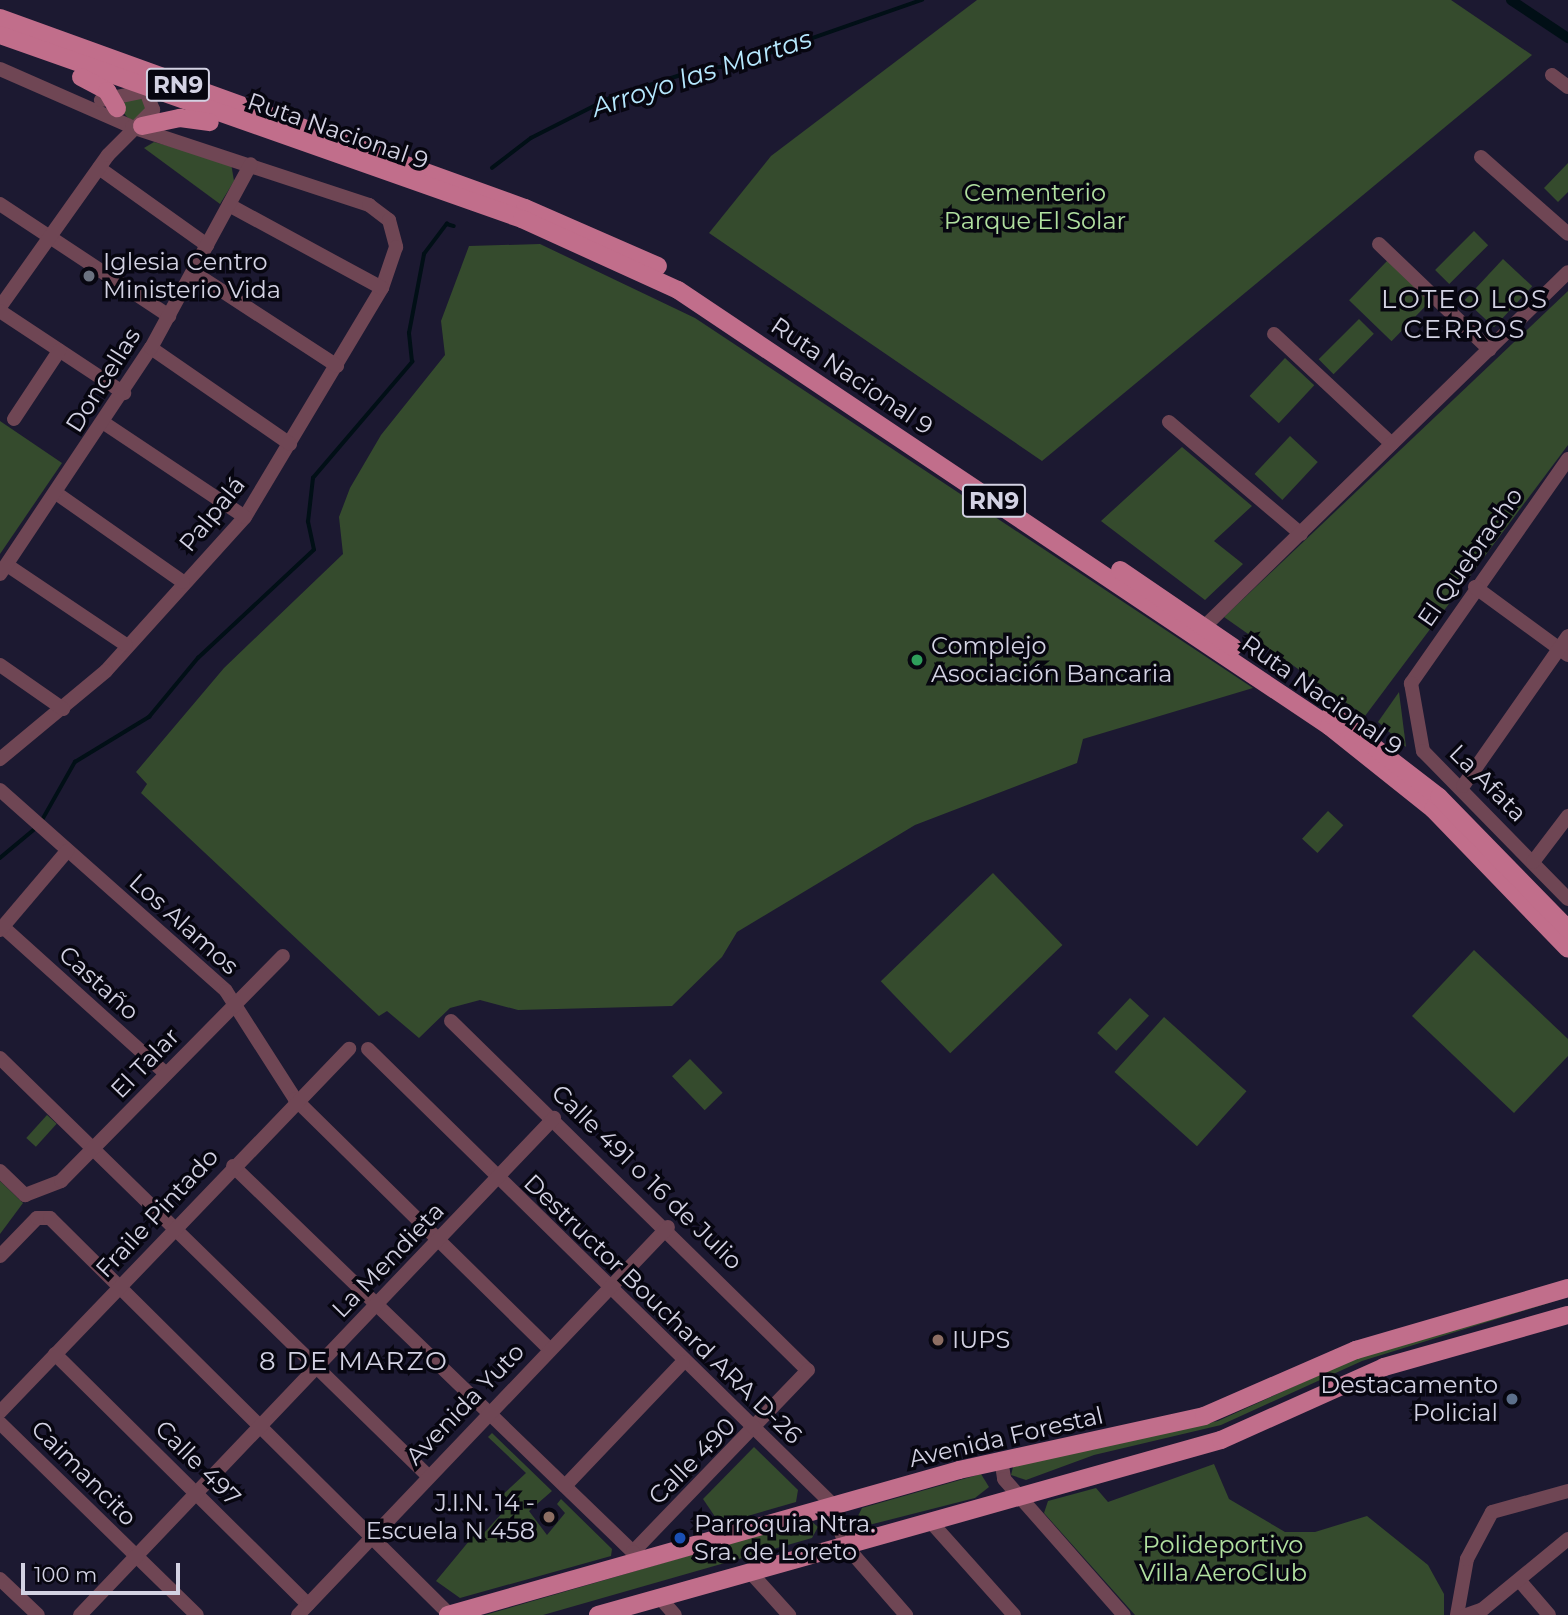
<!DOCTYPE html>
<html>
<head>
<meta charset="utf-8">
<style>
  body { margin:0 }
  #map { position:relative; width:1568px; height:1615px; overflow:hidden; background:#1c1931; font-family:Montserrat,sans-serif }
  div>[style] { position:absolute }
  .green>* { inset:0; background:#354b2d; transform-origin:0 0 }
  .round { border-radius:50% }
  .stream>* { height:3.5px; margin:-1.75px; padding:0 1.75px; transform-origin:1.75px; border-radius:1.75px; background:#010f16 }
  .canal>* { height:10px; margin:-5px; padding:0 5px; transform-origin:5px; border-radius:5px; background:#010f16 }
  .minor>* { height:14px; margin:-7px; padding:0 7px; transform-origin:7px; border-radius:7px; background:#6f4654 }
  .major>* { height:18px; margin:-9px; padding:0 9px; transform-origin:9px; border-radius:9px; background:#c16e8b }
  .dots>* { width:19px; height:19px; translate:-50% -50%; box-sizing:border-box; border:4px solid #070610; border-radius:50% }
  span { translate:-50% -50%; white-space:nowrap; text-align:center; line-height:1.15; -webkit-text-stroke:7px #070610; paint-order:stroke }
  .shield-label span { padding:2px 5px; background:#070610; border:2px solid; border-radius:5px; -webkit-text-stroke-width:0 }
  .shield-label { font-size:23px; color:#d3d2e3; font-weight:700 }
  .street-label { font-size:24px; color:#d3d2e3 }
  .park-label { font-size:24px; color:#b1e0a0 }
  .poi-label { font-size:24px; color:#d3d2e3 }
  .left { translate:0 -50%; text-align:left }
  .right { translate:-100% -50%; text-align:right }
  .water-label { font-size:26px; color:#b6e8fe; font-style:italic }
  .neighbourhood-label { font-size:26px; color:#d3d2e3; letter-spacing:2px }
  .scale { position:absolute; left:21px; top:1563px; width:159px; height:32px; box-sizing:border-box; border:4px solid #d3d2e3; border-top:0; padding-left:9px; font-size:21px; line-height:24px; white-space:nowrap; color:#d3d2e3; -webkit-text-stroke:5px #070610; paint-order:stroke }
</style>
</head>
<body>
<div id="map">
  <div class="green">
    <i style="clip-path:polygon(977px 0,1451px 0,1532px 55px,1042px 461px,709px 233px,771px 156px)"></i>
    <i class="round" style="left:123px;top:96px;width:24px;height:24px"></i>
    <i style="clip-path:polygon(154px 142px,231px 163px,234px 181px,220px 204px,144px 148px)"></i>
    <i style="clip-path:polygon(1568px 163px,1568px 192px,1558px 202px,1544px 188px)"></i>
    <i style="left:1474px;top:231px;width:20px;height:55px;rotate:45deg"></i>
    <i style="clip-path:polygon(540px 244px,695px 318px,1253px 688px,1083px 739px,1077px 763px,915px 825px,737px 932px,722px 957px,672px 1006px,518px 1010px,480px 1000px,450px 1008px,419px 1038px,387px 1011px,379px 1016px,141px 793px,147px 784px,136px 772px,224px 668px,343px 554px,339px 517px,350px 488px,381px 435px,445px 355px,441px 321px,469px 246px)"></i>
    <i style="left:1503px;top:259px;width:40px;height:56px;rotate:43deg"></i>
    <i style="left:1388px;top:260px;width:59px;height:56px;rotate:44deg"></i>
    <i style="clip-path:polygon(1568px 291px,1568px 445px,1365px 716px,1224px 617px)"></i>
    <i style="left:1359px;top:319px;width:21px;height:57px;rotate:45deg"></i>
    <i style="left:1285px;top:358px;width:40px;height:52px;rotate:43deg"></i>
    <i style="clip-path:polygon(0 421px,62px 463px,0 554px)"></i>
    <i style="left:1290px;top:436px;width:38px;height:52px;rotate:43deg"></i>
    <i style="clip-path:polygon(1182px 447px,1252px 506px,1214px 541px,1243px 564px,1205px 600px,1101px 521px)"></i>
    <i style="clip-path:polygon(1399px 692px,1406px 747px,1378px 722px)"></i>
    <i style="left:1328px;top:811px;width:21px;height:38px;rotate:43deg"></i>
    <i style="left:993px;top:873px;width:100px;height:156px;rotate:46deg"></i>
    <i style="clip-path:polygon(1474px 950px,1568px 1039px,1568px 1056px,1514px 1113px,1412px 1016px)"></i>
    <i style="left:1130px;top:998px;width:26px;height:48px;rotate:43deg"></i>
    <i style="left:1164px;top:1017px;width:111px;height:74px;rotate:42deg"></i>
    <i style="left:690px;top:1059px;width:47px;height:25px;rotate:46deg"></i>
    <i style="left:47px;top:1115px;width:13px;height:31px;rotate:42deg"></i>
    <i style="clip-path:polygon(0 1181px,23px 1203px,0 1234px)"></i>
    <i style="clip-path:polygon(1568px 1297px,1362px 1361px,1221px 1425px,1094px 1455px,1026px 1480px,1011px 1475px,1014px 1463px,1218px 1421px,1354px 1359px)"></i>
    <i style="clip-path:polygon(492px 1433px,552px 1491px,529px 1511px,547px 1535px,565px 1513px,557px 1504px,561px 1499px,612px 1549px,611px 1556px,460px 1598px,436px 1581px,479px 1529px,484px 1533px,504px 1511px,496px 1501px,526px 1473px,488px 1437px)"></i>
    <i style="clip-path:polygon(754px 1447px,798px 1490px,796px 1502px,720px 1524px,703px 1499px)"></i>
    <i style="clip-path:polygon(1214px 1464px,1229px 1499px,1285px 1532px,1315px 1532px,1367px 1516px,1428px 1565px,1444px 1594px,1444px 1615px,1135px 1615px,1044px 1513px,1048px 1501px,1096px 1488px,1108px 1502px)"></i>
    <i style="clip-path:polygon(981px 1474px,989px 1487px,975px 1498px,865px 1526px,856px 1520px,862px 1508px)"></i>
    <i style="clip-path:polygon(810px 1520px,818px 1527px,812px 1538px,543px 1615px,485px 1615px)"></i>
  </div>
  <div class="stream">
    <i style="left:492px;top:168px;width:49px;rotate:-37.6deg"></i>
    <i style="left:531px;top:138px;width:89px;rotate:-26.9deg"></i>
    <i style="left:610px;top:98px;width:90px;rotate:-18deg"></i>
    <i style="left:696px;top:70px;width:39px;rotate:-7deg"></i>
    <i style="left:735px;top:65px;width:198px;rotate:-19.2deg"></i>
    <i style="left:41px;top:822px;width:69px;rotate:-60.5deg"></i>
    <i style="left:75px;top:762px;width:87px;rotate:-31.3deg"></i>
    <i style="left:149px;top:717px;width:77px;rotate:-50.3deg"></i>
    <i style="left:198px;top:658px;width:158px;rotate:-43deg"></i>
    <i style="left:314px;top:550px;width:29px;rotate:-102deg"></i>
    <i style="left:308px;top:522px;width:44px;rotate:-83.5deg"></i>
    <i style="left:313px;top:478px;width:153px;rotate:-49.5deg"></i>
    <i style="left:412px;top:362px;width:29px;rotate:-96deg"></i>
    <i style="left:409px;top:333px;width:80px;rotate:-79.2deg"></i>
    <i style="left:424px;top:254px;width:38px;rotate:-53deg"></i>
    <i style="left:447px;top:224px;width:7px;rotate:16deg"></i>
    <i style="left:0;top:858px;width:47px;rotate:-39.8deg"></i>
  </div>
  <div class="canal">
    <i style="left:1511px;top:0;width:69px;rotate:33.7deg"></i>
  </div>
  <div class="minor">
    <i style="left:0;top:69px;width:144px;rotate:23.7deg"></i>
    <i style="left:132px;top:127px;width:250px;rotate:18.2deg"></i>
    <i style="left:369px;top:205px;width:25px;rotate:37deg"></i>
    <i style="left:389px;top:220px;width:28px;rotate:75deg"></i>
    <i style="left:396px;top:247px;width:43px;rotate:108.9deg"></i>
    <i style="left:382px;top:288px;width:267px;rotate:120.9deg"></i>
    <i style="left:245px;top:517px;width:207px;rotate:132.1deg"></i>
    <i style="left:106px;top:671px;width:138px;rotate:140.3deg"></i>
    <i style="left:1552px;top:75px;width:20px;rotate:37deg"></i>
    <i style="left:1481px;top:157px;width:116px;rotate:41.5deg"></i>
    <i style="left:99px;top:168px;width:133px;rotate:35.5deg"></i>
    <i style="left:0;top:204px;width:203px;rotate:33.5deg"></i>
    <i style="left:229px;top:205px;width:174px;rotate:28.5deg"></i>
    <i style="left:1379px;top:244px;width:153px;rotate:43.7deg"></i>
    <i style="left:193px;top:272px;width:172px;rotate:33.1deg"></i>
    <i style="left:0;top:307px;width:186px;rotate:-54.6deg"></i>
    <i style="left:108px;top:155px;width:64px;rotate:-45deg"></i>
    <i style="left:153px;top:110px;width:20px;rotate:-110deg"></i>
    <i style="left:146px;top:91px;width:46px;rotate:168.7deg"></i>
    <i style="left:0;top:311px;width:149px;rotate:33.5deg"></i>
    <i style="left:1274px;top:334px;width:161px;rotate:43deg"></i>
    <i style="left:151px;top:348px;width:169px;rotate:34.6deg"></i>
    <i style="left:14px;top:419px;width:82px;rotate:-56.5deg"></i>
    <i style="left:1169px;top:422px;width:173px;rotate:40.3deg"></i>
    <i style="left:104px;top:423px;width:169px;rotate:33.7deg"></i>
    <i style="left:1568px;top:459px;width:274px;rotate:125deg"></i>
    <i style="left:1411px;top:683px;width:69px;rotate:80deg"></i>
    <i style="left:1423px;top:751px;width:207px;rotate:45.6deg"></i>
    <i style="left:56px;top:493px;width:155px;rotate:35deg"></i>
    <i style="left:7px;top:565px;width:143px;rotate:33.9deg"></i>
    <i style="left:0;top:574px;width:272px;rotate:-56.3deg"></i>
    <i style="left:151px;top:348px;width:209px;rotate:-61.5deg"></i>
    <i style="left:1475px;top:587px;width:115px;rotate:36.2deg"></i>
    <i style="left:1204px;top:627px;width:508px;rotate:-44.28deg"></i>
    <i style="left:0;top:665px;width:77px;rotate:34.9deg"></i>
    <i style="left:1463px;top:786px;width:183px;rotate:-55deg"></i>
    <i style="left:0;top:790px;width:302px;rotate:41.6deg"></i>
    <i style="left:226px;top:991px;width:128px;rotate:57.4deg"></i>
    <i style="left:295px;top:1099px;width:356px;rotate:44.5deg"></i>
    <i style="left:1533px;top:862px;width:58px;rotate:-52.7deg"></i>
    <i style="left:3px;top:927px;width:218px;rotate:42deg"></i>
    <i style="left:0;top:930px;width:104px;rotate:-49.7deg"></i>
    <i style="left:451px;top:1021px;width:499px;rotate:44.4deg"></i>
    <i style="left:808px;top:1370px;width:252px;rotate:133.9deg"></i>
    <i style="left:368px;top:1049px;width:650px;rotate:44.44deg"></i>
    <i style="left:832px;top:1504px;width:43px;rotate:72.4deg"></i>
    <i style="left:845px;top:1545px;width:93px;rotate:48.9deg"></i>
    <i style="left:0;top:1058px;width:598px;rotate:44.32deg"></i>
    <i style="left:233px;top:1166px;width:556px;rotate:43.98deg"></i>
    <i style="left:633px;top:1552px;width:9px;rotate:84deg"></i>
    <i style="left:0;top:1171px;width:35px;rotate:44deg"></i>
    <i style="left:25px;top:1195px;width:39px;rotate:-21deg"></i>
    <i style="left:61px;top:1181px;width:316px;rotate:-45.4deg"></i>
    <i style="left:0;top:1256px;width:53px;rotate:-45.8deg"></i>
    <i style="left:37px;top:1218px;width:13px"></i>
    <i style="left:50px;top:1218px;width:564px;rotate:44.78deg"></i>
    <i style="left:55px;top:1354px;width:356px;rotate:44.7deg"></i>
    <i style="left:0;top:1412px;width:504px;rotate:-46.13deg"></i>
    <i style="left:0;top:1423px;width:275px;rotate:44.3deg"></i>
    <i style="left:1001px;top:1459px;width:20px;rotate:81deg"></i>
    <i style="left:1004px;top:1479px;width:181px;rotate:48.6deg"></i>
    <i style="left:565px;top:1486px;width:171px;rotate:-46.4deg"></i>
    <i style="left:930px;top:1521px;width:126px;rotate:48.2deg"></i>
    <i style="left:751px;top:1573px;width:57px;rotate:47.9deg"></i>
    <i style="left:0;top:1579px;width:52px;rotate:43.5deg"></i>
    <i style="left:1519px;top:1580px;width:46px;rotate:49.4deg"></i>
    <i style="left:661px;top:1599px;width:21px;rotate:49deg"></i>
    <i style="left:80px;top:1615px;width:687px;rotate:-46.36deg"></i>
    <i style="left:298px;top:1615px;width:536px;rotate:-46.36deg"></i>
    <i style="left:1457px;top:1615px;width:57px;rotate:-79.9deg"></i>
    <i style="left:1467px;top:1559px;width:53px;rotate:-62deg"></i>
    <i style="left:1492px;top:1512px;width:79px;rotate:-15.4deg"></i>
    <i style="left:1466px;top:1615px;width:18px;rotate:-19deg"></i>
    <i style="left:1483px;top:1609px;width:110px;rotate:-39.5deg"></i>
  </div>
  <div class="major">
    <i style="left:0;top:18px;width:558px;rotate:19.9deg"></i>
    <i style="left:525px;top:208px;width:145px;rotate:23.6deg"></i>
    <i style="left:0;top:35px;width:553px;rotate:19.42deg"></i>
    <i style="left:522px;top:219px;width:171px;rotate:24.5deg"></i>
    <i style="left:678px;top:290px;width:784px;rotate:33.81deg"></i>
    <i style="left:1329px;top:726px;width:133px;rotate:38.6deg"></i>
    <i style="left:1433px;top:809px;width:194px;rotate:46deg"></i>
    <i style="left:81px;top:77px;width:30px;rotate:28deg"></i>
    <i style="left:107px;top:91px;width:20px;rotate:60deg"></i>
    <i style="left:142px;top:126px;width:39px;rotate:-12deg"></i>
    <i style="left:180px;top:118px;width:30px;rotate:8deg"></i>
    <i style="left:1120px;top:570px;width:137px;rotate:34.3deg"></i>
    <i style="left:1331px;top:714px;width:136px;rotate:37.5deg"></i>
    <i style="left:1439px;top:797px;width:185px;rotate:45.7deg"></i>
    <i style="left:448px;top:1615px;width:531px;rotate:-15.84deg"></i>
    <i style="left:959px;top:1470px;width:251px;rotate:-12.4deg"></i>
    <i style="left:1204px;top:1416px;width:166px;rotate:-23.5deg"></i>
    <i style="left:1356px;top:1350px;width:221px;rotate:-16.3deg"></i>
    <i style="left:598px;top:1615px;width:647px;rotate:-15.69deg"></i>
    <i style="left:1221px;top:1440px;width:179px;rotate:-24.1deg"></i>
    <i style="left:1384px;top:1367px;width:191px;rotate:-15.8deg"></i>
  </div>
  <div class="dots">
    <i style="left:89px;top:276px;background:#6b7280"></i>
    <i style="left:917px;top:660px;background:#2e9e5b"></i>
    <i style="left:938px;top:1340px;background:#8d6e63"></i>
    <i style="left:1512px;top:1399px;background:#5c6f8a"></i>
    <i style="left:549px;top:1517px;background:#8d6e63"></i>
    <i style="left:680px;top:1538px;background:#1a4fb4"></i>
  </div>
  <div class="shield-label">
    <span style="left:178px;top:85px">RN9</span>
    <span style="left:994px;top:501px">RN9</span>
  </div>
  <div class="street-label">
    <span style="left:338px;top:131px;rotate:19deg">Ruta Nacional 9</span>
    <span style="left:852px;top:376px;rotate:34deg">Ruta Nacional 9</span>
    <span style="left:103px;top:380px;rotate:-58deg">Doncellas</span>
    <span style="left:212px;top:514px;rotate:-51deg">Palpalá</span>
    <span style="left:1470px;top:557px;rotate:-55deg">El Quebracho</span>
    <span style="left:1322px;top:695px;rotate:35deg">Ruta Nacional 9</span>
    <span style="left:1488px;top:783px;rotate:45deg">La Afata</span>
    <span style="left:184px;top:924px;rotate:42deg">Los Alamos</span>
    <span style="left:99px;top:983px;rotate:42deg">Castaño</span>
    <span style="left:145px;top:1063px;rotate:-46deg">El Talar</span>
    <span style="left:647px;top:1177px;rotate:44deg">Calle 491 o 16 de Julio</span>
    <span style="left:157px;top:1213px;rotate:-47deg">Fraile Pintado</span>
    <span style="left:388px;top:1260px;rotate:-46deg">La Mendieta</span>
    <span style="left:663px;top:1309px;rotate:44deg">Destructor Bouchard ARA D-26</span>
    <span style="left:465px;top:1404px;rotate:-46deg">Avenida Yuto</span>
    <span style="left:1006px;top:1437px;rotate:-13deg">Avenida Forestal</span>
    <span style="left:692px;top:1461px;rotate:-45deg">Calle 490</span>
    <span style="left:198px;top:1463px;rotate:45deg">Calle 497</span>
    <span style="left:84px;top:1473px;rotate:45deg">Caimancito</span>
  </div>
  <div class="park-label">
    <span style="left:1035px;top:207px">Cementerio<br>Parque El Solar</span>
    <span style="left:1223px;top:1559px">Polideportivo<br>Villa AeroClub</span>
  </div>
  <div class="poi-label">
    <span class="left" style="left:103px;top:276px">Iglesia Centro<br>Ministerio Vida</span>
    <span class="left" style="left:931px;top:660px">Complejo<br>Asociación Bancaria</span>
    <span class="left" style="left:952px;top:1340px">IUPS</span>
    <span class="right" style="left:1498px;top:1399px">Destacamento<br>Policial</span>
    <span class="right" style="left:535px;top:1517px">J.I.N. 14 -<br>Escuela N 458</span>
    <span class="left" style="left:694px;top:1538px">Parroquia Ntra.<br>Sra. de Loreto</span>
  </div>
  <div class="water-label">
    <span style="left:702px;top:74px;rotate:-18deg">Arroyo las Martas</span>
  </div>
  <div class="neighbourhood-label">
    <span style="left:1465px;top:315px">LOTEO LOS<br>CERROS</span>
    <span style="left:354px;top:1362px">8 DE MARZO</span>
  </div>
  <div class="scale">100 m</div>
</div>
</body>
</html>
